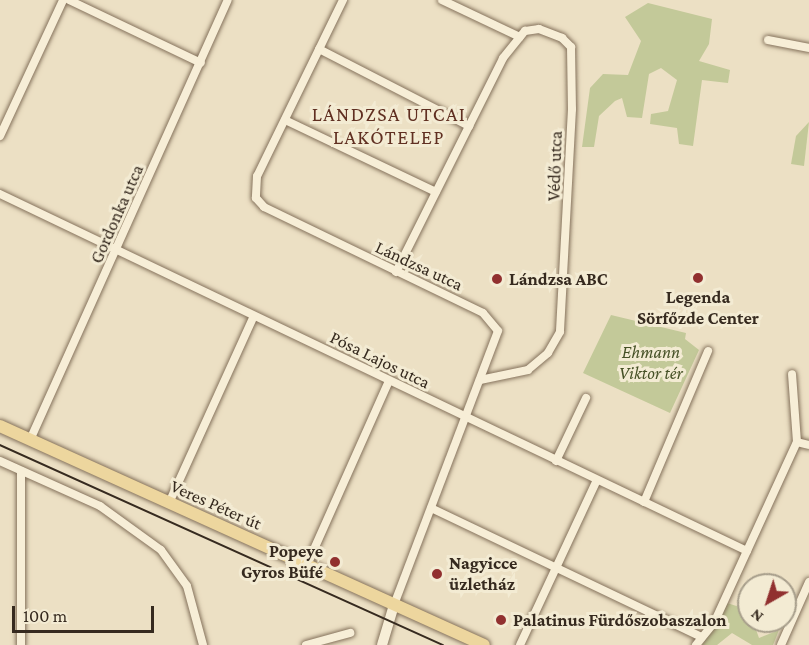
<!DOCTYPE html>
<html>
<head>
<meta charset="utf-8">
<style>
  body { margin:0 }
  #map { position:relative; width:809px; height:645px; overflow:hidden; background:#ece0c4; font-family:"Crimson Pro",serif }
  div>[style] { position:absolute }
  .green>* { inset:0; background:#c3c999 }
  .roads { filter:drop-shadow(0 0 2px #85725c) drop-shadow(0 0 2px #85725c) }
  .street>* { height:8px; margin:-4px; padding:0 4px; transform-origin:4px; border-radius:4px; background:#f7eed7 }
  .secondary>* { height:10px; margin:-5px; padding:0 5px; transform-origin:5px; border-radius:5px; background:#f7eed7 }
  .primary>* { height:12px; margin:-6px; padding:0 6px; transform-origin:6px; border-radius:6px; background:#edd69e }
  .tram>* { height:1.5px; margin:-0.75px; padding:0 0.75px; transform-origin:0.75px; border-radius:0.75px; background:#362a1f }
  .dots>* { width:16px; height:16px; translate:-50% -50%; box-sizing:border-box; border:3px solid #f3ebd3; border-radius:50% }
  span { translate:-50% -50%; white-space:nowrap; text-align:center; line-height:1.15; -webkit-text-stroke:6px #f3ebd3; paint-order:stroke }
  .street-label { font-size:18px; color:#362a1f }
  .poi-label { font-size:18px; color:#362a1f; font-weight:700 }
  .left { translate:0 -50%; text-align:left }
  .right { translate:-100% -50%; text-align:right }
  .park-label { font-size:18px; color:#465126; font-style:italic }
  .neighbourhood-label { font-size:20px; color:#602f21; letter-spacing:1.5px }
  .north { position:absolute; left:737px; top:573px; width:60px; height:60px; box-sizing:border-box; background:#f3ebd3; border:2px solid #a79e8b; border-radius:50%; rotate:219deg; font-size:16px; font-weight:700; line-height:24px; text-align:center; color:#362a1f }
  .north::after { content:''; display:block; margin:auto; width:21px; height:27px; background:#91302f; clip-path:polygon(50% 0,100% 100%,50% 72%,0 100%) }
  .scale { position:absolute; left:12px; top:606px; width:142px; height:27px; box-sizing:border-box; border:3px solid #362a1f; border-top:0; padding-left:8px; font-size:18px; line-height:21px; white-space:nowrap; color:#362a1f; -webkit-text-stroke:4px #f3ebd3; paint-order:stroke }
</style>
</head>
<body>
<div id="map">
  <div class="green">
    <i style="clip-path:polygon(648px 3px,712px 19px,709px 44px,699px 61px,730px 70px,728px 83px,702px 80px,693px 146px,679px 144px,677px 128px,650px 124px,651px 114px,668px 111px,677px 80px,661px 68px,649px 74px,642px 118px,627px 117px,622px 98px,615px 101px,599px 116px,594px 147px,582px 147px,590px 88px,603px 74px,628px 75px,641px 41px,625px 17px)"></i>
    <i style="clip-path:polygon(809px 122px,804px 166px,791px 164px,796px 136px)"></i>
    <i style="clip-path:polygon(611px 315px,686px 333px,685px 339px,699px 350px,670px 413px,583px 373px)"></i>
    <i style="clip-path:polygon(727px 603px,749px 610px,759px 638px,779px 630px,773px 645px,752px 645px,732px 633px,717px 645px,702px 645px)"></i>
  </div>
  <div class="roads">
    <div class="street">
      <i style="left:69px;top:0;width:146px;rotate:25.5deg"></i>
      <i style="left:343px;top:0;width:196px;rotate:116deg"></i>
      <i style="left:257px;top:176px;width:22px;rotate:93deg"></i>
      <i style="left:256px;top:198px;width:12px;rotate:48deg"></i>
      <i style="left:264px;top:207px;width:243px;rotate:25.8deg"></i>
      <i style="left:483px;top:313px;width:23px;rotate:50deg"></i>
      <i style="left:498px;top:331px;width:293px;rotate:110.8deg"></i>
      <i style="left:442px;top:0;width:86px;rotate:25.4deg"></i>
      <i style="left:768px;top:40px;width:42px;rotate:11deg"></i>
      <i style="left:319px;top:49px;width:169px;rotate:27.2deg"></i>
      <i style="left:285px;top:120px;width:167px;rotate:25.5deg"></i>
      <i style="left:0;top:136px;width:150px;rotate:-65.1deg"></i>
      <i style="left:0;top:194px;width:828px;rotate:25.54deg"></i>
      <i style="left:396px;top:272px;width:239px;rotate:-63.4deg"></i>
      <i style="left:503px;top:58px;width:35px;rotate:-51deg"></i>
      <i style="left:525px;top:31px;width:14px;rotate:-8deg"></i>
      <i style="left:539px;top:29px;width:25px;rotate:21deg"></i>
      <i style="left:562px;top:38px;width:13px;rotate:45deg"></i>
      <i style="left:571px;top:47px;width:62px;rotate:89.1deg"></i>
      <i style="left:572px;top:109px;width:223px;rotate:93.1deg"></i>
      <i style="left:560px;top:332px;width:24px;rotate:120deg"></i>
      <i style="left:548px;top:353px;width:26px;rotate:140deg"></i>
      <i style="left:528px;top:370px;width:49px;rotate:168.2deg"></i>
      <i style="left:30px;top:440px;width:482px;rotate:-65.8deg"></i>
      <i style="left:797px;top:442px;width:12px;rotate:14deg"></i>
      <i style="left:0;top:461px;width:110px;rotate:24.2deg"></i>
      <i style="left:100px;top:506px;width:75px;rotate:35.8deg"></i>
      <i style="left:161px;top:550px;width:44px;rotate:54.2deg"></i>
      <i style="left:187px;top:586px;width:61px;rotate:74.8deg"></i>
      <i style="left:556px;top:461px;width:70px;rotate:-64.5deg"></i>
      <i style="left:21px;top:471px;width:174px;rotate:90deg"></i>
      <i style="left:644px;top:502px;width:164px;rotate:-67deg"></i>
      <i style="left:169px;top:503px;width:205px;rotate:-65.6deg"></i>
      <i style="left:431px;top:508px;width:300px;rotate:25.5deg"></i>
      <i style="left:307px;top:565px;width:201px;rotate:-66deg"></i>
      <i style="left:306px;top:645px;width:46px;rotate:-15.3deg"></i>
      <i style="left:520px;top:645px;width:182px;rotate:-65deg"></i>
      <i style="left:696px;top:645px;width:28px;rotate:-51deg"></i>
      <i style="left:714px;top:623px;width:199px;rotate:-65.4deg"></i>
      <i style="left:797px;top:442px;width:68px;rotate:-94.2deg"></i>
      <i style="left:781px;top:645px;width:69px;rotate:-66deg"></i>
    </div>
    <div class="secondary">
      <i style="left:382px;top:645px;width:42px;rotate:-73.3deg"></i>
    </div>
    <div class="primary">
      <i style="left:0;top:426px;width:531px;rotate:24.35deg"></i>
    </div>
  </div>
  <div class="tram">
    <i style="left:0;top:445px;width:486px;rotate:24.3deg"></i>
  </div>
  <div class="dots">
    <i style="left:698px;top:278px;background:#91302f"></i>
    <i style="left:497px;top:279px;background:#91302f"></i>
    <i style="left:335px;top:562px;background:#91302f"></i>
    <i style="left:437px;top:574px;background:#91302f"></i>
    <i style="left:501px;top:620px;background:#91302f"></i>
  </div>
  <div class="street-label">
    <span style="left:555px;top:166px;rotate:-88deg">Védő utca</span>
    <span style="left:117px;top:214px;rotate:-66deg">Gordonka utca</span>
    <span style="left:419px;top:266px;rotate:25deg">Lándzsa utca</span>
    <span style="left:380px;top:360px;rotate:26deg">Pósa Lajos utca</span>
    <span style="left:216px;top:505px;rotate:24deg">Veres Péter út</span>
  </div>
  <div class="poi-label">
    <span class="left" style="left:509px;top:279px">Lándzsa ABC</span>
    <span style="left:698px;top:308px">Legenda<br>Sörfőzde Center</span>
    <span class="right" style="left:323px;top:562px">Popeye<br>Gyros Büfé</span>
    <span class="left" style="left:449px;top:574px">Nagyicce<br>üzletház</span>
    <span class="left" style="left:513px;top:620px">Palatinus Fürdőszobaszalon</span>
  </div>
  <div class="park-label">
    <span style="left:651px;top:363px">Ehmann<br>Viktor tér</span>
  </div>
  <div class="neighbourhood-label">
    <span style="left:389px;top:126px">LÁNDZSA UTCAI<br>LAKÓTELEP</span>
  </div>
  <div class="north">N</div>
  <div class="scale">100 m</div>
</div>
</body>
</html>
